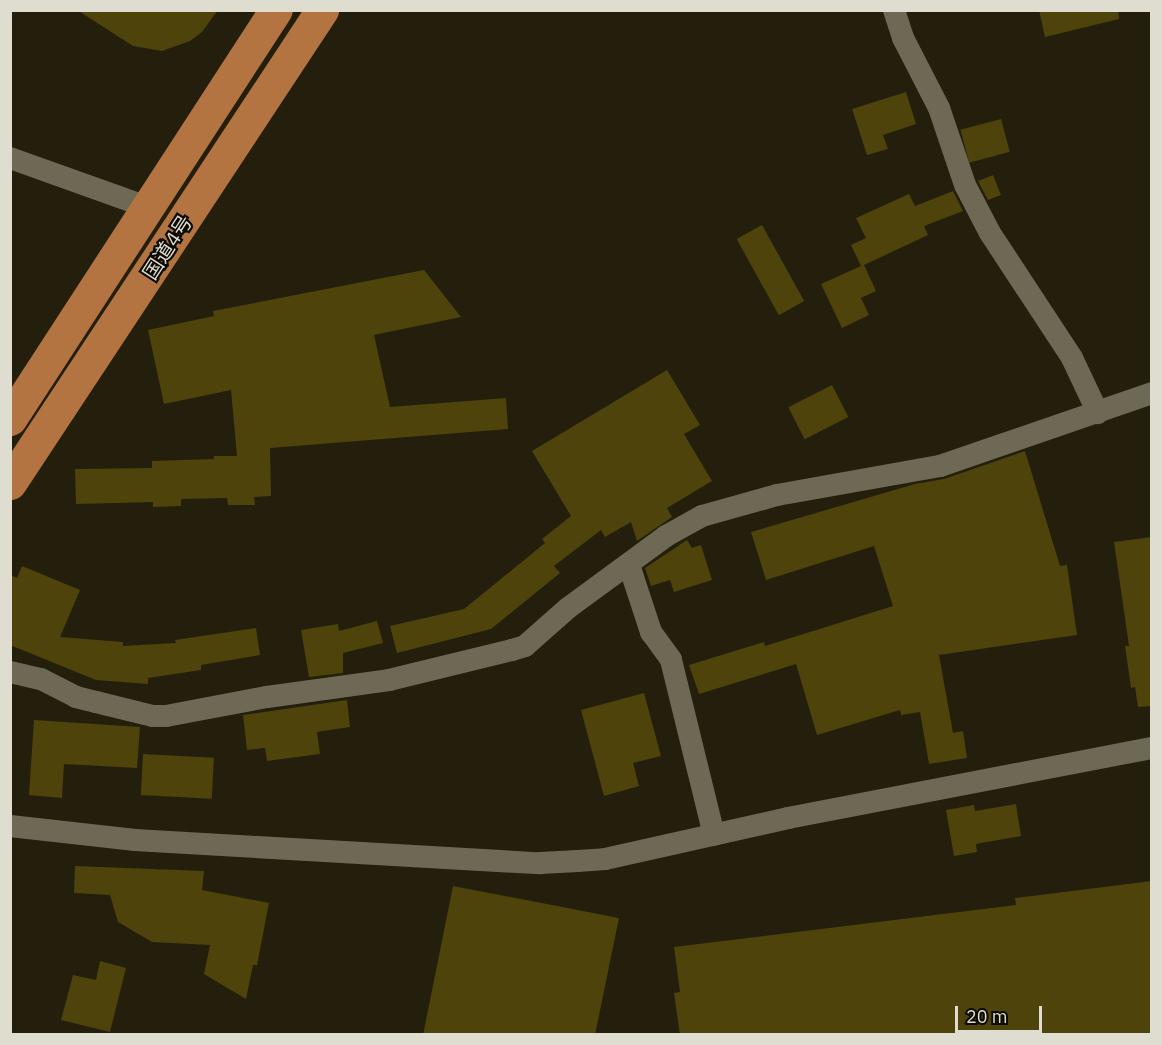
<!DOCTYPE html>
<html>
<head>
<meta charset="utf-8">
<style>
  body { margin:0 }
  #map { position:relative; width:1162px; height:1045px; overflow:hidden; background:#231f0c; font-family:"IBM Plex Sans","Noto Sans JP",sans-serif }
  div>[style] { position:absolute }
  .building>* { inset:0; background:#4e430a; transform-origin:0 0 }
  .minor>* { height:22px; margin:-11px; padding:0 11px; transform-origin:11px; border-radius:11px; background:#6e6954 }
  .trunk>* { height:33px; margin:-16.5px; padding:0 16.5px; transform-origin:16.5px; border-radius:16.5px; background:#b47442 }
  span { translate:-50% -50%; white-space:nowrap; text-align:center; line-height:1.15; -webkit-text-stroke:4.5px #0b0903; paint-order:stroke }
  .street-label { font-size:20px; color:#dfdcd0 }
  .frame { position:absolute; inset:0; border:12px solid #dfdcd0; pointer-events:none }
  .scale { position:absolute; left:955px; top:1006px; width:87px; height:27px; box-sizing:border-box; border:3px solid #dfdcd0; border-top:0; padding-left:8px; font-size:18px; line-height:21px; white-space:nowrap; color:#dfdcd0; -webkit-text-stroke:4px #0b0903; paint-order:stroke }
</style>
</head>
<body>
<div id="map">
  <div class="building">
    <i style="clip-path:polygon(77px 10px,218px 10px,202px 32px,190px 41px,162px 51px,133px 46px)"></i>
    <i style="clip-path:polygon(1039px 10px,1118px 10px,1119px 19px,1045px 37px)"></i>
    <i style="clip-path:polygon(906px 92px,916px 124px,883px 135px,888px 149px,867px 155px,852px 109px)"></i>
    <i style="left:1001px;top:119px;width:34px;height:42px;rotate:75deg"></i>
    <i style="clip-path:polygon(993px 175px,1001px 195px,988px 200px,978px 181px)"></i>
    <i style="clip-path:polygon(953px 191px,963px 211px,924px 226px,928px 235px,864px 265px,876px 291px,861px 298px,869px 315px,842px 328px,821px 284px,861px 266px,851px 245px,866px 238px,856px 218px,909px 194px,915px 206px)"></i>
    <i style="left:762px;top:225px;width:87px;height:29px;rotate:61deg"></i>
    <i style="clip-path:polygon(424px 270px,461px 317px,374px 335px,390px 407px,506px 398px,508px 429px,270px 448px,271px 496px,254px 497px,255px 505px,228px 505px,227px 498px,181px 499px,181px 506px,153px 507px,153px 502px,76px 504px,75px 469px,152px 468px,152px 461px,214px 459px,214px 456px,237px 456px,231px 390px,164px 404px,148px 330px,214px 316px,213px 311px)"></i>
    <i style="clip-path:polygon(667px 370px,700px 425px,684px 434px,712px 481px,667px 508px,672px 517px,637px 541px,631px 522px,605px 537px,601px 530px,554px 566px,560px 573px,491px 629px,397px 653px,390px 626px,464px 609px,545px 543px,542px 539px,571px 516px,532px 451px)"></i>
    <i style="left:832px;top:385px;width:36px;height:49px;rotate:63deg"></i>
    <i style="clip-path:polygon(1025px 451px,1060px 566px,1067px 565px,1077px 635px,939px 655px,953px 733px,963px 731px,967px 758px,929px 764px,920px 712px,901px 715px,900px 710px,817px 735px,796px 664px,699px 694px,689px 665px,764px 642px,765px 646px,893px 606px,874px 546px,766px 580px,751px 532px,915px 484px,944px 479px)"></i>
    <i style="clip-path:polygon(1152px 537px,1152px 706px,1138px 707px,1135px 687px,1131px 688px,1125px 646px,1129px 646px,1114px 542px)"></i>
    <i style="clip-path:polygon(687px 540px,692px 548px,701px 545px,712px 580px,674px 592px,670px 580px,651px 586px,645px 568px)"></i>
    <i style="clip-path:polygon(22px 566px,80px 590px,60px 637px,123px 642px,123px 646px,176px 643px,175px 640px,256px 628px,260px 655px,201px 665px,201px 670px,148px 678px,148px 684px,96px 680px,10px 645px,10px 575px,17px 578px)"></i>
    <i style="clip-path:polygon(377px 621px,383px 643px,343px 653px,343px 673px,309px 677px,301px 630px,338px 624px,339px 631px)"></i>
    <i style="clip-path:polygon(644px 693px,661px 756px,633px 763px,639px 786px,604px 796px,581px 710px)"></i>
    <i style="clip-path:polygon(347px 700px,350px 727px,317px 732px,320px 754px,267px 761px,265px 748px,247px 750px,243px 715px)"></i>
    <i style="clip-path:polygon(34px 720px,140px 727px,137px 768px,64px 764px,62px 798px,29px 795px)"></i>
    <i style="left:143px;top:754px;width:71px;height:41px;rotate:3deg"></i>
    <i style="clip-path:polygon(1016px 804px,1021px 836px,976px 844px,977px 852px,954px 856px,946px 810px,974px 805px,975px 811px)"></i>
    <i style="clip-path:polygon(75px 866px,204px 871px,202px 890px,269px 903px,257px 965px,253px 965px,246px 999px,204px 974px,210px 945px,152px 942px,118px 922px,110px 895px,74px 893px)"></i>
    <i style="clip-path:polygon(1152px 881px,1152px 1035px,680px 1035px,674px 993px,680px 992px,674px 947px,1016px 905px,1015px 898px)"></i>
    <i style="clip-path:polygon(453px 886px,619px 918px,595px 1035px,423px 1035px)"></i>
    <i style="clip-path:polygon(100px 961px,126px 968px,110px 1032px,61px 1020px,73px 975px,96px 980px)"></i>
  </div>
  <div class="minor">
    <i style="left:894px;top:10px;width:29px;rotate:72deg"></i>
    <i style="left:903px;top:38px;width:79px;rotate:62.8deg"></i>
    <i style="left:939px;top:108px;width:81px;rotate:71.3deg"></i>
    <i style="left:965px;top:185px;width:54px;rotate:62.5deg"></i>
    <i style="left:990px;top:233px;width:149px;rotate:56.7deg"></i>
    <i style="left:1072px;top:358px;width:61px;rotate:64.7deg"></i>
    <i style="left:10px;top:158px;width:149px;rotate:19.7deg"></i>
    <i style="left:629px;top:565px;width:71px;rotate:71.8deg"></i>
    <i style="left:651px;top:632px;width:34px;rotate:54deg"></i>
    <i style="left:671px;top:660px;width:180px;rotate:76.2deg"></i>
    <i style="left:10px;top:672px;width:32px;rotate:13deg"></i>
    <i style="left:41px;top:679px;width:39px;rotate:27deg"></i>
    <i style="left:76px;top:697px;width:21px;rotate:14deg"></i>
    <i style="left:96px;top:702px;width:59px;rotate:13.8deg"></i>
    <i style="left:153px;top:716px;width:13px"></i>
    <i style="left:166px;top:716px;width:103px;rotate:-10.7deg"></i>
    <i style="left:267px;top:697px;width:123px;rotate:-7.9deg"></i>
    <i style="left:389px;top:680px;width:127px;rotate:-13.7deg"></i>
    <i style="left:512px;top:650px;width:14px;rotate:-17deg"></i>
    <i style="left:525px;top:646px;width:57px;rotate:-41.5deg"></i>
    <i style="left:568px;top:608px;width:122px;rotate:-36.3deg"></i>
    <i style="left:666px;top:536px;width:41px;rotate:-29.1deg"></i>
    <i style="left:702px;top:516px;width:78px;rotate:-15.6deg"></i>
    <i style="left:777px;top:495px;width:166px;rotate:-10.1deg"></i>
    <i style="left:940px;top:466px;width:224px;rotate:-19deg"></i>
    <i style="left:10px;top:826px;width:126px;rotate:6.4deg"></i>
    <i style="left:135px;top:840px;width:406px;rotate:3.3deg"></i>
    <i style="left:540px;top:863px;width:38px;rotate:-3deg"></i>
    <i style="left:578px;top:861px;width:27px;rotate:-4deg"></i>
    <i style="left:605px;top:859px;width:188px;rotate:-12.6deg"></i>
    <i style="left:788px;top:818px;width:371px;rotate:-10.9deg"></i>
  </div>
  <div class="trunk">
    <i style="left:10px;top:419px;width:488px;rotate:-57deg"></i>
    <i style="left:10px;top:483px;width:567px;rotate:-56.59deg"></i>
  </div>
  <div class="street-label">
    <span style="left:167px;top:247px;rotate:-57deg">国道4号</span>
  </div>
  <div class="frame"></div>
  <div class="scale">20 m</div>
</div>
</body>
</html>
